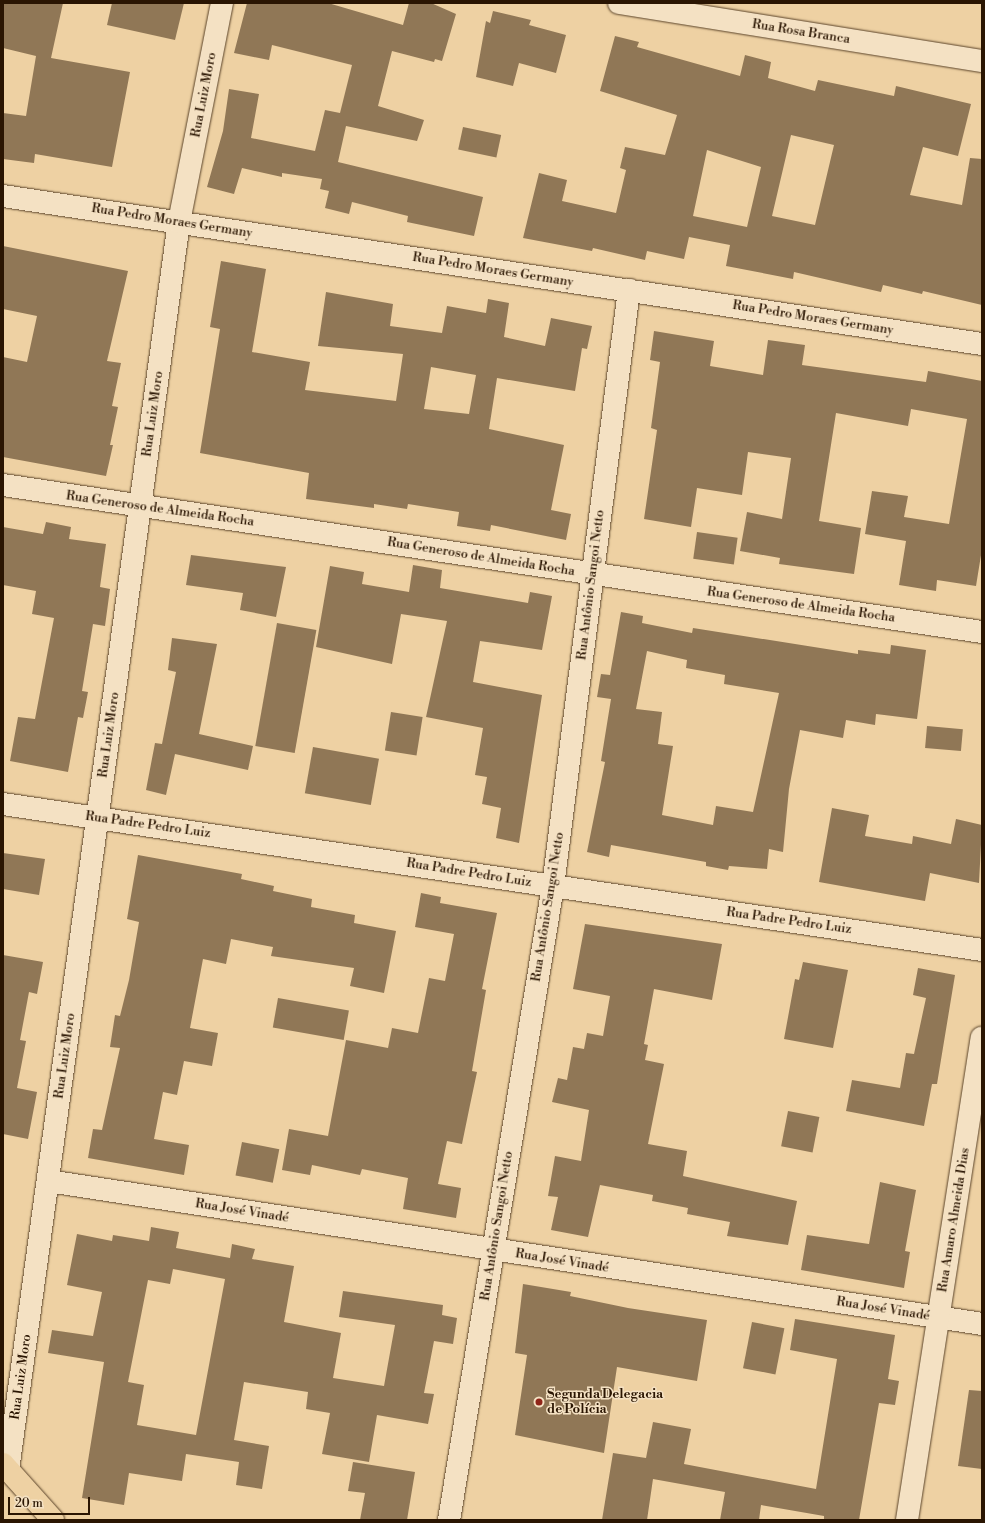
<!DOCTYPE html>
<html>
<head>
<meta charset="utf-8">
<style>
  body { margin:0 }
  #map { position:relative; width:985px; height:1523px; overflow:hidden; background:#eed1a3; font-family:"Libre Bodoni",serif }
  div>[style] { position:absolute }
  .building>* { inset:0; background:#907756; transform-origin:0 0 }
  .roads { filter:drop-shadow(0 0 1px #5b442a) drop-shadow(0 0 1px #5b442a) }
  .street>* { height:22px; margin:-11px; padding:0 11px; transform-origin:11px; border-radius:11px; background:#f4e1c3 }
  .highway>* { height:22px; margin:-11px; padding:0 11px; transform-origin:11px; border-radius:11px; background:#eed1a3 }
  .dots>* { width:11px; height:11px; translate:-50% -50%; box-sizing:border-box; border:2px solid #f4e1c3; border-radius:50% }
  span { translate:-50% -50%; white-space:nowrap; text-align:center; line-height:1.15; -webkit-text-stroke:3px #f4e1c3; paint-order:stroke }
  .street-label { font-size:13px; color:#2a1502 }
  .poi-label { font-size:13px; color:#2a1502; font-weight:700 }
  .left { translate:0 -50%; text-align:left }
  .frame { position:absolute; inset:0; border:4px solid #2a1502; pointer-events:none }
  .scale { position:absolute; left:8px; top:1497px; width:82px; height:18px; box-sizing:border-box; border:2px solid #2a1502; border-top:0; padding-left:5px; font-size:12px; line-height:14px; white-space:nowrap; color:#2a1502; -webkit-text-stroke:3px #f4e1c3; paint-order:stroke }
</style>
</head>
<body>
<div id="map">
  <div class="building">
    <i style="clip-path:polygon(3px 3px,63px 3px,51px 58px,130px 72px,112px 167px,35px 154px,34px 163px,3px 159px,3px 113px,26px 116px,36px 56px,3px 48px)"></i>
    <i style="clip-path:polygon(112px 3px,184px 3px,175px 40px,107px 25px)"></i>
    <i style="clip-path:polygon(247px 3px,328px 3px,403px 25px,409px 3px,431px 3px,456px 14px,442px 61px,435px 59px,434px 62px,392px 51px,378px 106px,424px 120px,417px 141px,346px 126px,338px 162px,483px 197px,474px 236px,407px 222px,408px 216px,352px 202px,349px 214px,325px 208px,329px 191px,320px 189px,322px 179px,282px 173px,282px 177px,242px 168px,234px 194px,207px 187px,223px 131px,229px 89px,259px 94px,251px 138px,315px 151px,325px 110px,340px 113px,352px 65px,272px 45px,269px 60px,234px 53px)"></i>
    <i style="clip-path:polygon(493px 11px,531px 20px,529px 25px,566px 35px,556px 73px,519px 63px,513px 86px,476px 77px,486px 21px,490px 23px)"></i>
    <i style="clip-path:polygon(evenodd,615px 36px,639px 42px,637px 47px,740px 76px,745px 55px,771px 62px,768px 78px,815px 91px,818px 80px,894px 96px,896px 86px,971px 104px,958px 156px,923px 147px,910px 195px,962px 205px,970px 158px,982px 159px,982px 305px,923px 291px,922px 294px,883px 285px,881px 292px,794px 272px,793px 279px,726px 266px,730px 245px,689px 237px,684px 259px,647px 251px,645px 260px,593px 248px,592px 251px,523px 238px,539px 173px,567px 180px,562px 201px,616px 213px,626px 170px,620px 168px,625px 147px,665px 155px,677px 115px,600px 91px,615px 36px,791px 135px,834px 145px,815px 225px,772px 216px,791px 135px,615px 36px,707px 150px,761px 167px,747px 227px,693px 216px,707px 150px)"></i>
    <i style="left:463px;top:127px;width:39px;height:23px;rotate:12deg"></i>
    <i style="clip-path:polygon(3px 246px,128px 271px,107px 361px,121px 363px,112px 406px,118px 407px,110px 445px,113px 445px,106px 476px,3px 457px,3px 357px,27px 362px,37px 316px,3px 309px)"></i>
    <i style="clip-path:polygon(evenodd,221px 261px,266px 269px,252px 352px,310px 362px,305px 390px,396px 401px,403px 354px,318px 346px,326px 292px,393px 304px,390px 326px,442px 333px,447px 306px,486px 313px,488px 299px,509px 303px,504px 337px,545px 346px,551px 318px,592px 326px,587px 349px,582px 348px,575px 391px,497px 378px,489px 429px,564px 445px,551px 510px,571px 514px,566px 540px,491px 525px,490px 531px,457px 526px,459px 512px,408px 504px,407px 509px,374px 504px,374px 508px,306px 499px,309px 473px,200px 453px,220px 329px,210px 327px,221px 261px,431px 367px,476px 375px,469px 414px,424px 409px,431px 367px)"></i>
    <i style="clip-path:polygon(654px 331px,714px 341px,710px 366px,763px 375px,768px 340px,805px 345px,802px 365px,926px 382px,928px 371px,982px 381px,982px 549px,976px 586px,937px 580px,936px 591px,899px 585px,906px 541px,865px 534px,872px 491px,908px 496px,904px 517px,949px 524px,967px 419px,911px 409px,908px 426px,836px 413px,819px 521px,861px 528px,854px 574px,779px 564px,780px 558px,740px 551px,747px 512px,782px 519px,791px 458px,748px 452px,742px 495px,697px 488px,691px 527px,644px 519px,657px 430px,651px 428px,660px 362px,650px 360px)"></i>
    <i style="clip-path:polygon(46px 522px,71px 527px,69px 539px,106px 544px,100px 587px,110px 589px,105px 626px,93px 624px,82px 691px,88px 692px,83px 718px,78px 717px,68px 772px,10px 761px,18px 717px,35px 719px,54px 618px,32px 614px,36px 591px,3px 585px,3px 527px,43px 534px)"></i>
    <i style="left:697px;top:532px;width:41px;height:27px;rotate:8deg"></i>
    <i style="clip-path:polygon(191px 555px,286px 567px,276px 617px,240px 610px,243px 593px,186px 585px)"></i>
    <i style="clip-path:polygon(413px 565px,442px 570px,440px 588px,528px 603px,530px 592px,552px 596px,542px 650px,480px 641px,473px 682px,542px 695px,519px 843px,496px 838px,501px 808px,482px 804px,487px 777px,475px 775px,483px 728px,426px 717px,447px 621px,401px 614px,392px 664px,316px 647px,330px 566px,364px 572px,362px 584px,409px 592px)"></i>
    <i style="clip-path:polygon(evenodd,621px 612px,643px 616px,642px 623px,692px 633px,693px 628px,858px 654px,858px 650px,890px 654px,891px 645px,926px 650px,917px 719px,876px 714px,875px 725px,846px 720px,843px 738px,800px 730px,789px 789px,783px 852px,769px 849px,767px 869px,729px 866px,728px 870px,706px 866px,706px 862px,611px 845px,609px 857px,587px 852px,605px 762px,601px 761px,611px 699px,597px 697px,601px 674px,610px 675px,621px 612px,647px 651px,687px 660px,686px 668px,725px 675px,724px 684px,779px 693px,753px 812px,716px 806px,713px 825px,662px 815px,673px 746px,658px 744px,662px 712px,636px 709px,647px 651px)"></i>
    <i style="left:277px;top:623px;width:40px;height:125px;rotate:10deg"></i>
    <i style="clip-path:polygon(172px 638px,217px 644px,199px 734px,253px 746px,248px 770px,175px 754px,166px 795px,146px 790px,155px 743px,162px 744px,176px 672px,168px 670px)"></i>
    <i style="left:391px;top:712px;width:32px;height:39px;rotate:9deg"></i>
    <i style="left:927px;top:726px;width:36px;height:22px;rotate:5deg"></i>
    <i style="left:313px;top:747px;width:67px;height:47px;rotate:10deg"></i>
    <i style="clip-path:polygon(832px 808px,869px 815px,865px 836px,912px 844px,913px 836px,951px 844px,956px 819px,982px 825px,979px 883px,930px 873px,925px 901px,819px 882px)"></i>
    <i style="clip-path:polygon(3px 853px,45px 859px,39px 895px,3px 889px)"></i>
    <i style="clip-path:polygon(138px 855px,242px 874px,241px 879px,274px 886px,273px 891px,312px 899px,311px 907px,355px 915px,354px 923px,396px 931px,384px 993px,350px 986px,354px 968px,271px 956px,273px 947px,231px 939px,226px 964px,203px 959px,190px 1028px,218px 1033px,212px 1066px,184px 1061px,177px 1095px,163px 1092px,154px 1139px,189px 1145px,184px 1175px,88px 1158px,93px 1129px,102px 1130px,120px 1048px,110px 1047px,115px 1015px,120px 1016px,129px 980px,139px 922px,127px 919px)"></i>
    <i style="clip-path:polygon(421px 893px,441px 897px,440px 903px,497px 913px,482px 989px,486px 990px,472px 1071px,477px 1072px,470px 1105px,462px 1144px,447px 1141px,438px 1184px,461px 1188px,456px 1218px,403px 1209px,408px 1178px,362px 1169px,360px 1175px,312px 1165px,310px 1175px,282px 1170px,289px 1129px,328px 1136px,346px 1040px,388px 1048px,392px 1028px,418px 1033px,429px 978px,445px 981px,454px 934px,415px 927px)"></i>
    <i style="clip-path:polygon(585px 924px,722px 944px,712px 1000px,654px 989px,644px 1044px,648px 1045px,645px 1060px,664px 1064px,648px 1144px,687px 1151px,683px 1176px,797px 1201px,788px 1245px,727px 1236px,730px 1222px,687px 1214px,688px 1208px,652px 1201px,653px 1195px,600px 1185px,588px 1237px,551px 1230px,558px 1197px,548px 1196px,555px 1156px,581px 1161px,589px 1110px,552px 1102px,558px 1078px,567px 1080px,573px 1047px,584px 1049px,587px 1033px,603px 1036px,610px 996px,573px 989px)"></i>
    <i style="clip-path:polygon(3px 955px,43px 962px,37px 994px,29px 992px,20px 1040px,26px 1041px,17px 1088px,37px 1092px,28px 1139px,3px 1134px)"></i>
    <i style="clip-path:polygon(803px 962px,848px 970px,833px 1048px,784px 1039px,795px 979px,799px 980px)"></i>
    <i style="clip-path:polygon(918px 968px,955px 975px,937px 1084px,932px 1084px,924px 1126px,846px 1111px,852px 1080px,900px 1088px,906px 1053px,914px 1054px,926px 998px,913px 995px)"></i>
    <i style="left:278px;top:998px;width:72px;height:30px;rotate:10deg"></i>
    <i style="left:788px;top:1111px;width:32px;height:36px;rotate:11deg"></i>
    <i style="left:242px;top:1142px;width:38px;height:34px;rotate:11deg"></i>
    <i style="clip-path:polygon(880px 1182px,916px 1190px,905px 1251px,910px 1252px,904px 1288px,801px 1270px,807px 1235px,869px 1244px)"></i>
    <i style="clip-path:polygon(evenodd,151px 1227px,179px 1232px,176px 1248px,230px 1258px,232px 1244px,255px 1249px,252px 1259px,294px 1266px,284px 1322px,341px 1333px,333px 1378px,384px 1386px,395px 1325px,339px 1317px,343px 1291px,443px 1305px,442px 1315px,457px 1318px,453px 1344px,434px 1341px,424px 1393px,434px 1394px,428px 1424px,377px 1415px,369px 1462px,322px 1454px,330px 1413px,306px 1409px,308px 1392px,244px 1382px,234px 1440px,269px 1446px,262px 1489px,236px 1485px,239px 1462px,186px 1454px,182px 1481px,129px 1473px,124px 1505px,82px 1498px,104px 1362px,48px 1353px,52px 1330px,93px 1336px,102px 1292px,67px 1285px,77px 1234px,112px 1241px,113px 1235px,149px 1241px,151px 1227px,173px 1269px,225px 1279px,196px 1435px,137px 1425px,144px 1385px,128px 1382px,148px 1280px,170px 1284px,173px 1269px)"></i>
    <i style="clip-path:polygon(523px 1284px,571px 1292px,570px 1296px,628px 1308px,707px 1320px,697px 1381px,617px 1367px,604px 1453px,515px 1435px,527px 1355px,515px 1353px)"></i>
    <i style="clip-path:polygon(795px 1319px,895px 1335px,888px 1379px,899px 1381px,895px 1405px,879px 1403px,859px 1520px,824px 1520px,824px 1516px,761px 1505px,759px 1520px,720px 1520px,725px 1492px,653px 1479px,647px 1520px,602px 1520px,613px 1453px,646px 1458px,653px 1422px,691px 1429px,684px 1464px,816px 1489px,837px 1359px,790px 1350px)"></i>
    <i style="left:752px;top:1322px;width:33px;height:47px;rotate:11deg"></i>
    <i style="clip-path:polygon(969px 1390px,982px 1391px,982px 1469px,958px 1466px)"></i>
    <i style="clip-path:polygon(353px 1462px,415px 1472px,407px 1520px,360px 1520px,365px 1493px,348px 1491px)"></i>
  </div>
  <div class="roads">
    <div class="street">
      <i style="left:619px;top:3px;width:368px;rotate:9.1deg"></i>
      <i style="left:3px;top:196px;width:990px;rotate:8.6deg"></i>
      <i style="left:3px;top:485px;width:990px;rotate:8.54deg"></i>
      <i style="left:3px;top:804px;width:990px;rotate:8.48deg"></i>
      <i style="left:48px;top:1181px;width:945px;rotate:8.7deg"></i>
      <i style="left:8px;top:1470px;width:1260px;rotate:-82.2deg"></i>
      <i style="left:179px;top:222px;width:223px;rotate:-78.9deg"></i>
      <i style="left:449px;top:1520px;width:642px;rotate:-80.68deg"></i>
      <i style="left:553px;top:886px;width:601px;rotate:-82.73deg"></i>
      <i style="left:907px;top:1520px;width:488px;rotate:-81.2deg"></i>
    </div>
    <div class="highway">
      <i style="left:3px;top:1464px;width:75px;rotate:48.2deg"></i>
    </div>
  </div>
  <div class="dots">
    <i style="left:539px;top:1402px;background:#8f2418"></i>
  </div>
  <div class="street-label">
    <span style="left:801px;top:32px;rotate:9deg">Rua Rosa Branca</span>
    <span style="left:204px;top:95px;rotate:-79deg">Rua Luiz Moro</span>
    <span style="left:172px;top:221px;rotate:9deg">Rua Pedro Moraes Germany</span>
    <span style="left:493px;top:270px;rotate:9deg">Rua Pedro Moraes Germany</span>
    <span style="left:813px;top:318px;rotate:9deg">Rua Pedro Moraes Germany</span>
    <span style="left:153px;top:414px;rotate:-82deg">Rua Luiz Moro</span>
    <span style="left:160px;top:509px;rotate:8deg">Rua Generoso de Almeida Rocha</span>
    <span style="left:481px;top:557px;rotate:9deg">Rua Generoso de Almeida Rocha</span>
    <span style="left:591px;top:585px;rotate:-83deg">Rua Antônio Sangoi Netto</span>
    <span style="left:801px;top:605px;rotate:8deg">Rua Generoso de Almeida Rocha</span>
    <span style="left:109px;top:735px;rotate:-82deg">Rua Luiz Moro</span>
    <span style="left:148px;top:825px;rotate:8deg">Rua Padre Pedro Luiz</span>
    <span style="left:469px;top:873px;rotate:9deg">Rua Padre Pedro Luiz</span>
    <span style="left:548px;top:907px;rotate:-81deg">Rua Antônio Sangoi Netto</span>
    <span style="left:789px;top:921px;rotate:8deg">Rua Padre Pedro Luiz</span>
    <span style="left:65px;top:1056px;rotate:-82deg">Rua Luiz Moro</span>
    <span style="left:242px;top:1211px;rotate:9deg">Rua José Vinadé</span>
    <span style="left:954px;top:1220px;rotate:-81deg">Rua Amaro Almeida Dias</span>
    <span style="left:497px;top:1226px;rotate:-81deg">Rua Antônio Sangoi Netto</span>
    <span style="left:562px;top:1261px;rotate:9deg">Rua José Vinadé</span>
    <span style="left:883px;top:1309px;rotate:9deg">Rua José Vinadé</span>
    <span style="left:21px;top:1377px;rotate:-82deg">Rua Luiz Moro</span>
  </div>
  <div class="poi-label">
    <span class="left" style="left:547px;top:1402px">Segunda Delegacia<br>de Polícia</span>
  </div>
  <div class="frame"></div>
  <div class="scale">20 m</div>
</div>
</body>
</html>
